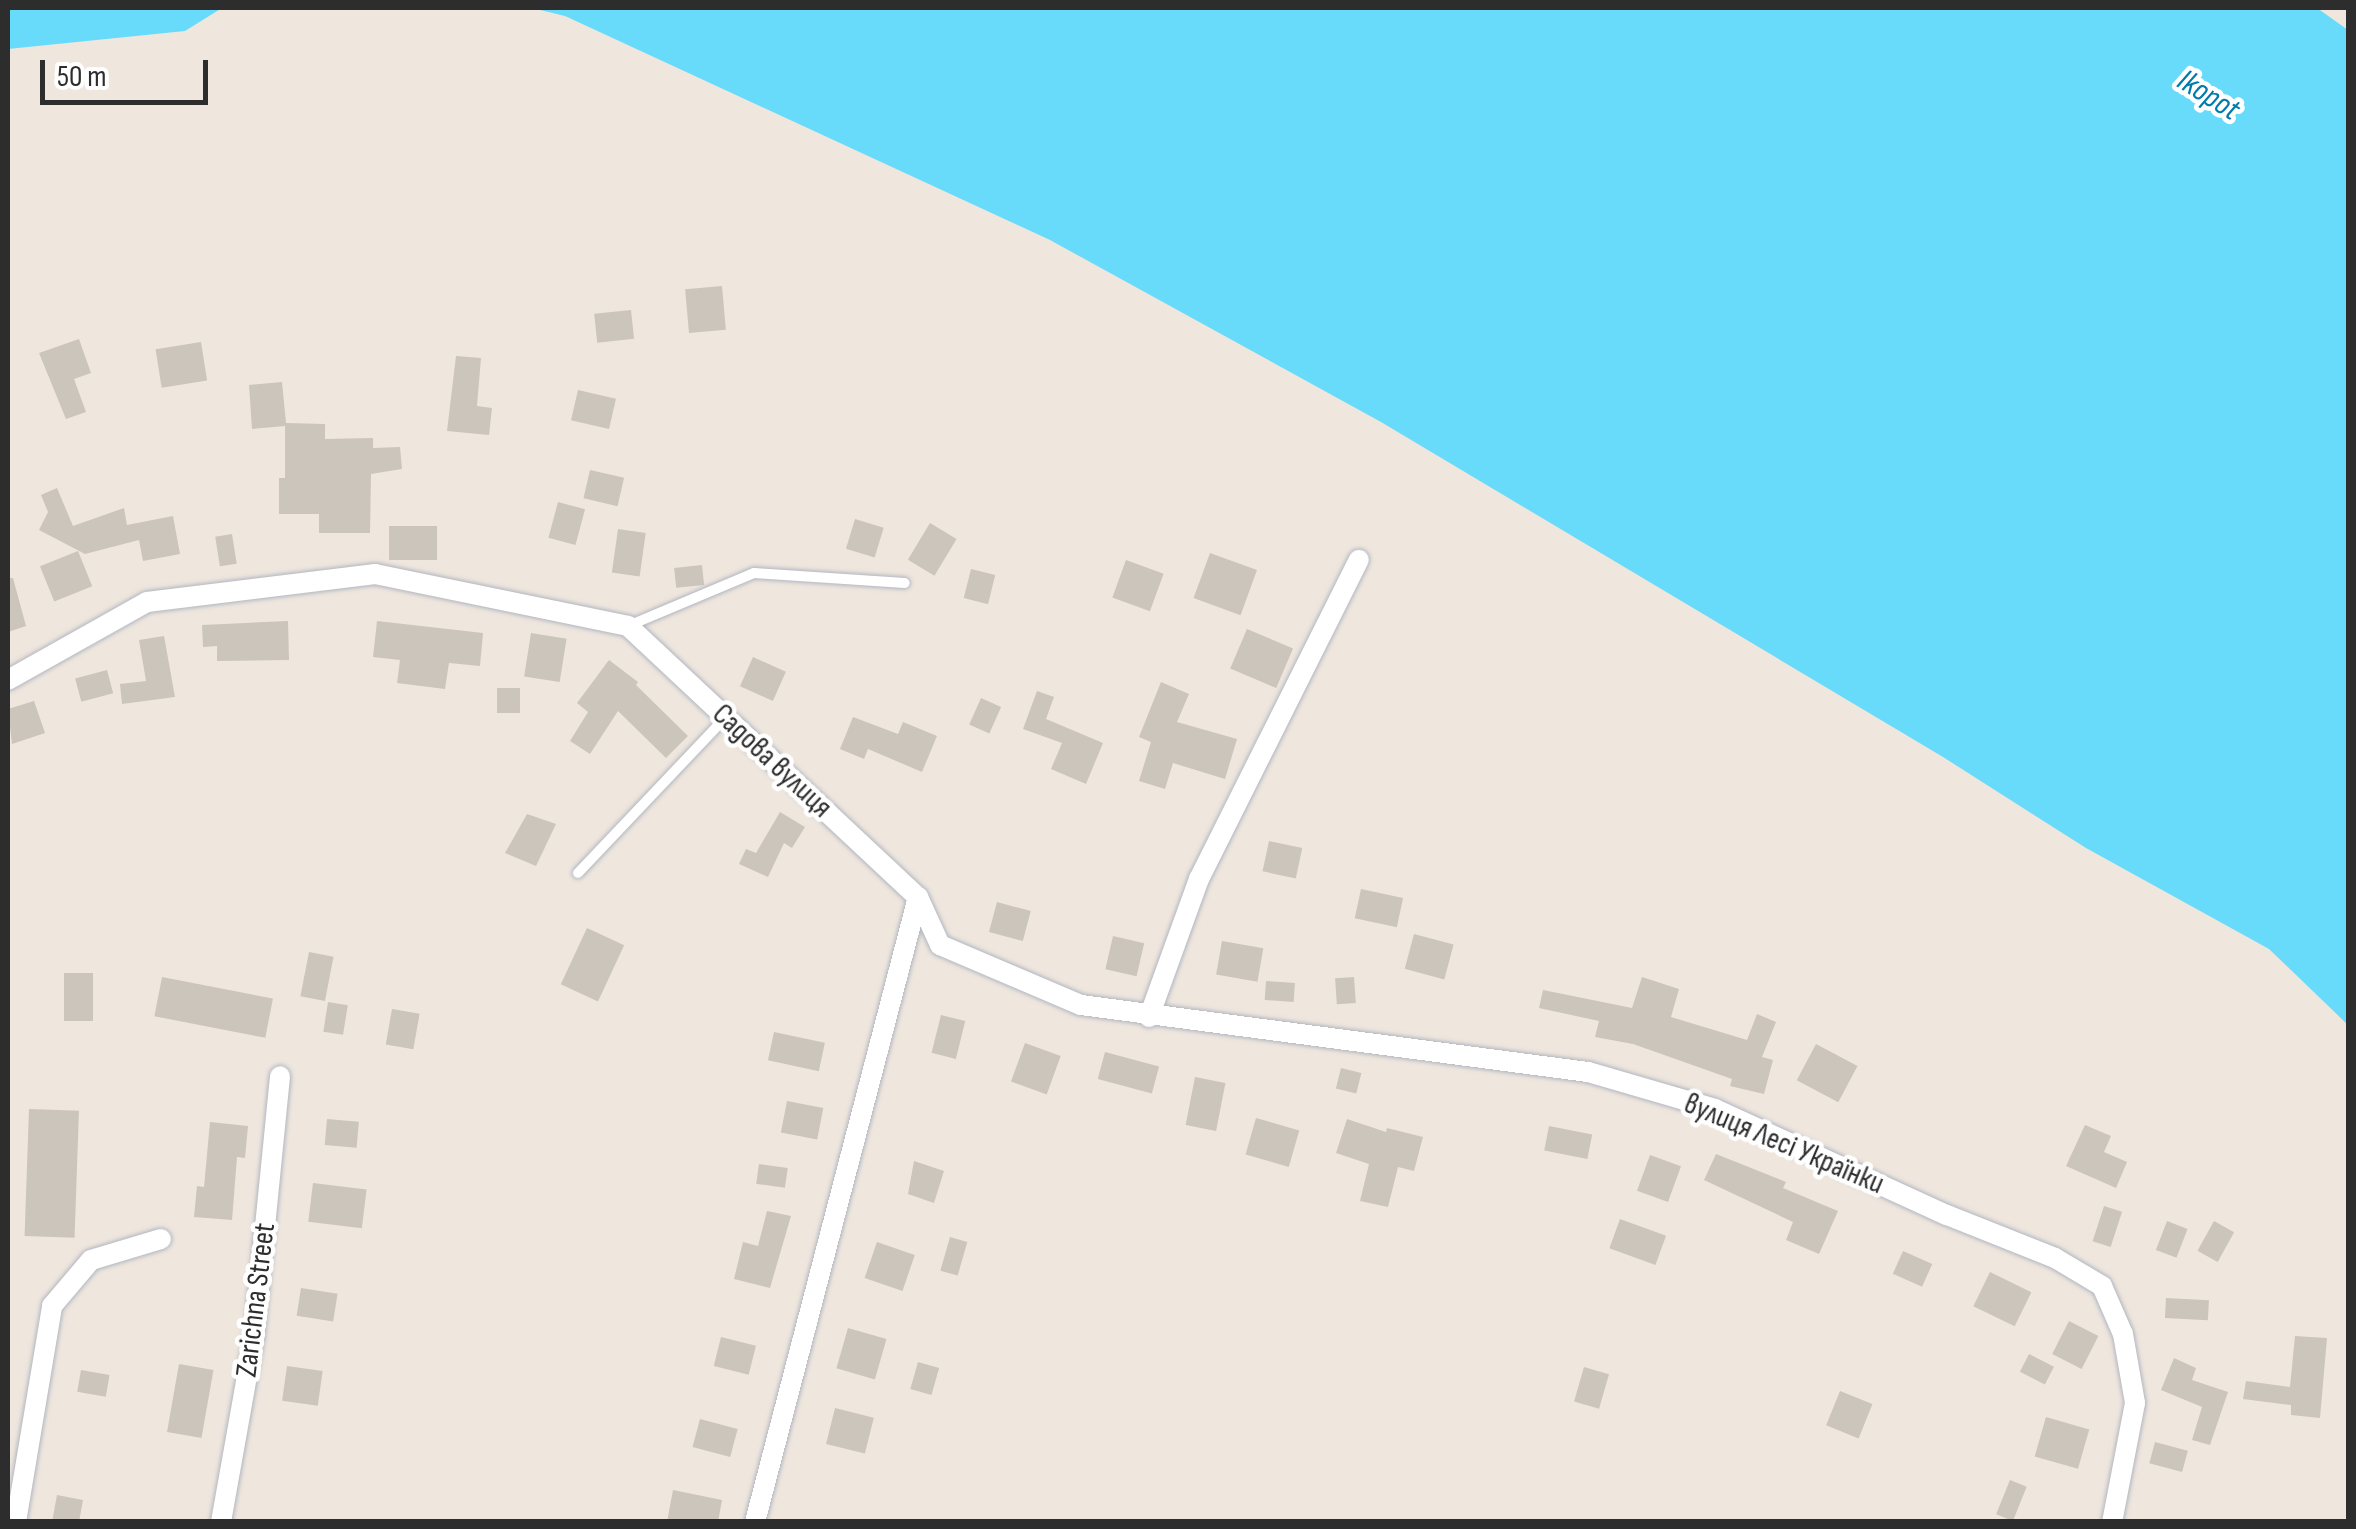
<!DOCTYPE html>
<html>
<head>
<meta charset="utf-8">
<style>
  body { margin:0 }
  #map { position:relative; width:2356px; height:1529px; overflow:hidden; background:#efe7de; font-family:"Sofia Sans Condensed",sans-serif }
  div>[style] { position:absolute }
  .water>* { inset:0; background:#68dbfa }
  .building>* { inset:0; background:#cbc5bc; transform-origin:0 0 }
  .roads { filter:drop-shadow(0 0 2px #b2b6c1) drop-shadow(0 0 2px #b2b6c1) }
  .service>* { height:10px; margin:-5px; padding:0 5px; transform-origin:5px; border-radius:5px; background:#fff }
  .minor>* { height:20px; margin:-10px; padding:0 10px; transform-origin:10px; border-radius:10px; background:#fff }
  span { translate:-50% -50%; white-space:nowrap; text-align:center; line-height:1.15; -webkit-text-stroke:9px #fff; paint-order:stroke }
  .street-label { font-size:30px; color:#2d2d2d }
  .water-label { font-size:32px; color:#017bac; font-style:italic }
  .frame { position:absolute; inset:0; border:10px solid #2d2d2d; pointer-events:none }
  .scale { position:absolute; left:40px; top:60px; width:168px; height:45px; box-sizing:border-box; border:5px solid #2d2d2d; border-top:0; padding-left:12px; font-size:30px; line-height:35px; white-space:nowrap; color:#2d2d2d; -webkit-text-stroke:8px #fff; paint-order:stroke }
</style>
</head>
<body>
<div id="map">
  <div class="water">
    <i style="clip-path:polygon(8px 8px,222px 8px,185px 31px,8px 49px)"></i>
    <i style="clip-path:polygon(532px 8px,2317px 8px,2348px 30px,2348px 1025px,2269px 949px,2086px 848px,1943px 757px,1381px 422px,1050px 240px,565px 16px)"></i>
  </div>
  <div class="building">
    <i style="left:722px;top:286px;width:44px;height:37px;rotate:85deg"></i>
    <i style="left:631px;top:310px;width:29px;height:37px;rotate:84deg"></i>
    <i style="clip-path:polygon(79px 339px,91px 373px,74px 379px,86px 412px,66px 419px,39px 353px)"></i>
    <i style="left:201px;top:342px;width:39px;height:46px;rotate:81deg"></i>
    <i style="clip-path:polygon(456px 356px,481px 358px,477px 406px,492px 408px,489px 435px,447px 431px)"></i>
    <i style="clip-path:polygon(282px 382px,286px 423px,325px 424px,325px 439px,373px 438px,373px 448px,400px 447px,402px 469px,371px 474px,370px 533px,319px 533px,319px 514px,279px 514px,279px 478px,285px 478px,285px 426px,252px 429px,249px 385px)"></i>
    <i style="left:578px;top:390px;width:39px;height:31px;rotate:13deg"></i>
    <i style="left:590px;top:470px;width:35px;height:29px;rotate:13deg"></i>
    <i style="clip-path:polygon(57px 488px,73px 526px,124px 508px,127px 525px,173px 516px,180px 554px,143px 561px,139px 540px,85px 554px,39px 530px,48px 512px,41px 495px)"></i>
    <i style="left:558px;top:502px;width:28px;height:37px;rotate:15deg"></i>
    <i style="left:855px;top:519px;width:30px;height:31px;rotate:17deg"></i>
    <i style="left:930px;top:523px;width:31px;height:43px;rotate:31deg"></i>
    <i style="left:389px;top:526px;width:48px;height:34px"></i>
    <i style="left:618px;top:529px;width:28px;height:44px;rotate:8deg"></i>
    <i style="left:232px;top:534px;width:30px;height:17px;rotate:81deg"></i>
    <i style="left:78px;top:551px;width:38px;height:41px;rotate:68deg"></i>
    <i style="left:1210px;top:553px;width:50px;height:48px;rotate:20deg"></i>
    <i style="left:1126px;top:560px;width:40px;height:40px;rotate:20deg"></i>
    <i style="left:702px;top:565px;width:20px;height:28px;rotate:84deg"></i>
    <i style="left:971px;top:569px;width:25px;height:30px;rotate:14deg"></i>
    <i style="clip-path:polygon(8px 578px,13px 578px,26px 626px,8px 632px)"></i>
    <i style="clip-path:polygon(288px 621px,289px 660px,217px 661px,217px 646px,203px 647px,202px 625px)"></i>
    <i style="clip-path:polygon(377px 621px,483px 633px,480px 666px,449px 663px,445px 689px,397px 683px,400px 660px,373px 657px)"></i>
    <i style="left:1247px;top:629px;width:50px;height:43px;rotate:23deg"></i>
    <i style="left:531px;top:633px;width:36px;height:44px;rotate:9deg"></i>
    <i style="clip-path:polygon(164px 636px,175px 697px,122px 704px,120px 684px,146px 681px,139px 640px)"></i>
    <i style="left:753px;top:657px;width:36px;height:32px;rotate:24deg"></i>
    <i style="clip-path:polygon(609px 660px,638px 682px,636px 685px,688px 736px,666px 758px,618px 711px,590px 754px,570px 741px,588px 712px,577px 703px)"></i>
    <i style="left:107px;top:670px;width:24px;height:33px;rotate:75deg"></i>
    <i style="clip-path:polygon(1161px 682px,1189px 694px,1177px 722px,1237px 739px,1225px 779px,1173px 763px,1165px 789px,1139px 781px,1151px 742px,1139px 737px)"></i>
    <i style="left:497px;top:688px;width:23px;height:25px"></i>
    <i style="clip-path:polygon(1037px 691px,1054px 697px,1046px 719px,1103px 743px,1086px 784px,1051px 769px,1062px 743px,1023px 729px)"></i>
    <i style="left:981px;top:698px;width:22px;height:29px;rotate:24deg"></i>
    <i style="clip-path:polygon(34px 701px,45px 733px,12px 744px,8px 709px)"></i>
    <i style="clip-path:polygon(853px 717px,898px 734px,903px 722px,937px 736px,922px 772px,868px 749px,864px 759px,840px 749px)"></i>
    <i style="clip-path:polygon(780px 812px,805px 827px,792px 848px,784px 843px,768px 877px,739px 864px,746px 849px,756px 853px)"></i>
    <i style="clip-path:polygon(527px 814px,556px 824px,536px 866px,505px 853px)"></i>
    <i style="left:1269px;top:841px;width:34px;height:31px;rotate:12deg"></i>
    <i style="left:1361px;top:889px;width:43px;height:30px;rotate:12deg"></i>
    <i style="left:997px;top:902px;width:35px;height:31px;rotate:15deg"></i>
    <i style="left:587px;top:928px;width:41px;height:62px;rotate:25deg"></i>
    <i style="left:1414px;top:934px;width:41px;height:36px;rotate:15deg"></i>
    <i style="left:1113px;top:936px;width:32px;height:34px;rotate:13deg"></i>
    <i style="left:1222px;top:941px;width:42px;height:34px;rotate:10deg"></i>
    <i style="left:309px;top:952px;width:25px;height:45px;rotate:11deg"></i>
    <i style="left:93px;top:973px;width:48px;height:29px;rotate:90deg"></i>
    <i style="left:162px;top:977px;width:113px;height:40px;rotate:11deg"></i>
    <i style="left:1354px;top:977px;width:26px;height:19px;rotate:86deg"></i>
    <i style="clip-path:polygon(1642px 977px,1679px 989px,1671px 1017px,1747px 1040px,1757px 1014px,1776px 1022px,1762px 1057px,1773px 1060px,1764px 1094px,1730px 1086px,1732px 1079px,1633px 1044px,1595px 1037px,1599px 1021px,1539px 1008px,1543px 990px,1632px 1008px)"></i>
    <i style="left:1266px;top:981px;width:29px;height:19px;rotate:4deg"></i>
    <i style="left:328px;top:1002px;width:20px;height:30px;rotate:9deg"></i>
    <i style="left:392px;top:1009px;width:28px;height:36px;rotate:10deg"></i>
    <i style="left:941px;top:1015px;width:25px;height:39px;rotate:14deg"></i>
    <i style="left:774px;top:1032px;width:52px;height:29px;rotate:12deg"></i>
    <i style="left:1025px;top:1043px;width:38px;height:41px;rotate:20deg"></i>
    <i style="left:1816px;top:1044px;width:47px;height:41px;rotate:28deg"></i>
    <i style="left:1105px;top:1052px;width:56px;height:28px;rotate:15deg"></i>
    <i style="left:1341px;top:1068px;width:21px;height:21px;rotate:14deg"></i>
    <i style="left:1195px;top:1077px;width:31px;height:49px;rotate:11deg"></i>
    <i style="left:787px;top:1101px;width:37px;height:32px;rotate:11deg"></i>
    <i style="left:29px;top:1109px;width:50px;height:127px;rotate:2deg"></i>
    <i style="left:1256px;top:1118px;width:45px;height:38px;rotate:16deg"></i>
    <i style="left:327px;top:1119px;width:32px;height:26px;rotate:5deg"></i>
    <i style="clip-path:polygon(1347px 1119px,1386px 1132px,1387px 1128px,1423px 1137px,1414px 1171px,1398px 1167px,1388px 1207px,1360px 1201px,1369px 1164px,1336px 1153px)"></i>
    <i style="clip-path:polygon(210px 1122px,248px 1126px,245px 1158px,237px 1157px,232px 1220px,194px 1217px,197px 1186px,204px 1187px)"></i>
    <i style="clip-path:polygon(2085px 1125px,2111px 1136px,2104px 1152px,2127px 1162px,2116px 1188px,2066px 1166px)"></i>
    <i style="left:1549px;top:1126px;width:44px;height:25px;rotate:11deg"></i>
    <i style="clip-path:polygon(1716px 1154px,1786px 1182px,1783px 1188px,1838px 1211px,1819px 1254px,1786px 1240px,1793px 1222px,1704px 1180px)"></i>
    <i style="left:1650px;top:1155px;width:33px;height:38px;rotate:20deg"></i>
    <i style="clip-path:polygon(914px 1161px,944px 1171px,934px 1203px,908px 1194px)"></i>
    <i style="left:759px;top:1164px;width:29px;height:20px;rotate:8deg"></i>
    <i style="left:313px;top:1183px;width:54px;height:39px;rotate:7deg"></i>
    <i style="left:2104px;top:1206px;width:19px;height:37px;rotate:18deg"></i>
    <i style="clip-path:polygon(767px 1211px,791px 1216px,770px 1288px,734px 1279px,743px 1242px,758px 1246px)"></i>
    <i style="left:1620px;top:1219px;width:49px;height:31px;rotate:20deg"></i>
    <i style="left:2167px;top:1221px;width:22px;height:31px;rotate:21deg"></i>
    <i style="left:2214px;top:1221px;width:23px;height:34px;rotate:29deg"></i>
    <i style="left:950px;top:1237px;width:18px;height:35px;rotate:16deg"></i>
    <i style="left:877px;top:1242px;width:40px;height:38px;rotate:19deg"></i>
    <i style="left:1903px;top:1251px;width:32px;height:25px;rotate:24deg"></i>
    <i style="left:1990px;top:1272px;width:46px;height:38px;rotate:26deg"></i>
    <i style="left:301px;top:1288px;width:37px;height:28px;rotate:9deg"></i>
    <i style="left:2166px;top:1298px;width:43px;height:20px;rotate:3deg"></i>
    <i style="left:2069px;top:1321px;width:33px;height:37px;rotate:27deg"></i>
    <i style="left:848px;top:1328px;width:40px;height:42px;rotate:16deg"></i>
    <i style="clip-path:polygon(2295px 1336px,2327px 1338px,2320px 1418px,2291px 1415px,2291px 1405px,2243px 1399px,2246px 1381px,2290px 1387px)"></i>
    <i style="left:721px;top:1337px;width:36px;height:30px;rotate:14deg"></i>
    <i style="left:2029px;top:1354px;width:28px;height:20px;rotate:27deg"></i>
    <i style="clip-path:polygon(2174px 1358px,2196px 1368px,2192px 1380px,2228px 1392px,2210px 1445px,2192px 1440px,2202px 1407px,2161px 1390px)"></i>
    <i style="left:918px;top:1362px;width:22px;height:28px;rotate:16deg"></i>
    <i style="left:179px;top:1364px;width:35px;height:69px;rotate:10deg"></i>
    <i style="left:287px;top:1366px;width:36px;height:35px;rotate:8deg"></i>
    <i style="left:1584px;top:1367px;width:26px;height:36px;rotate:16deg"></i>
    <i style="left:81px;top:1370px;width:29px;height:22px;rotate:10deg"></i>
    <i style="left:1840px;top:1391px;width:35px;height:37px;rotate:22deg"></i>
    <i style="left:835px;top:1408px;width:40px;height:37px;rotate:14deg"></i>
    <i style="left:2046px;top:1417px;width:45px;height:41px;rotate:16deg"></i>
    <i style="left:700px;top:1419px;width:39px;height:29px;rotate:15deg"></i>
    <i style="left:2155px;top:1442px;width:34px;height:22px;rotate:15deg"></i>
    <i style="left:2010px;top:1480px;width:18px;height:37px;rotate:22deg"></i>
    <i style="clip-path:polygon(673px 1490px,722px 1500px,718px 1522px,667px 1522px)"></i>
    <i style="clip-path:polygon(57px 1495px,83px 1500px,79px 1522px,52px 1522px)"></i>
  </div>
  <div class="roads">
    <div class="service">
      <i style="left:628px;top:626px;width:137px;rotate:-22.8deg"></i>
      <i style="left:754px;top:573px;width:151px;rotate:3.8deg"></i>
      <i style="left:578px;top:873px;width:215px;rotate:-46.5deg"></i>
    </div>
    <div class="minor">
      <i style="left:8px;top:680px;width:159px;rotate:-29.3deg"></i>
      <i style="left:147px;top:602px;width:230px;rotate:-7deg"></i>
      <i style="left:375px;top:574px;width:258px;rotate:11.6deg"></i>
      <i style="left:628px;top:626px;width:397px;rotate:43.1deg"></i>
      <i style="left:918px;top:897px;width:646px;rotate:104.62deg"></i>
      <i style="left:918px;top:897px;width:53px;rotate:65.4deg"></i>
      <i style="left:940px;top:945px;width:153px;rotate:23.1deg"></i>
      <i style="left:1081px;top:1005px;width:511px;rotate:7.53deg"></i>
      <i style="left:1588px;top:1072px;width:132px;rotate:16.2deg"></i>
      <i style="left:1715px;top:1109px;width:255px;rotate:24.6deg"></i>
      <i style="left:1947px;top:1215px;width:116px;rotate:21.7deg"></i>
      <i style="left:2055px;top:1258px;width:55px;rotate:30.8deg"></i>
      <i style="left:2102px;top:1286px;width:52px;rotate:66.4deg"></i>
      <i style="left:2123px;top:1334px;width:70px;rotate:80.1deg"></i>
      <i style="left:2135px;top:1403px;width:121px;rotate:100.9deg"></i>
      <i style="left:1149px;top:1017px;width:147px;rotate:-70.1deg"></i>
      <i style="left:1199px;top:879px;width:357px;rotate:-63.4deg"></i>
      <i style="left:16px;top:1522px;width:219px;rotate:-80.5deg"></i>
      <i style="left:52px;top:1306px;width:60px;rotate:-49.7deg"></i>
      <i style="left:91px;top:1260px;width:73px;rotate:-16.7deg"></i>
      <i style="left:221px;top:1522px;width:188px;rotate:-79.9deg"></i>
      <i style="left:254px;top:1337px;width:262px;rotate:-84.3deg"></i>
    </div>
  </div>
  <div class="street-label">
    <span style="left:772px;top:761px;rotate:43deg">Садова вулиця</span>
    <span style="left:1784px;top:1144px;rotate:23deg">вулиця Лесі Українки</span>
    <span style="left:256px;top:1300px;rotate:-83deg">Zarichna Street</span>
  </div>
  <div class="water-label">
    <span style="left:2208px;top:96px;rotate:32deg">Ikopot</span>
  </div>
  <div class="frame"></div>
  <div class="scale">50 m</div>
</div>
</body>
</html>
